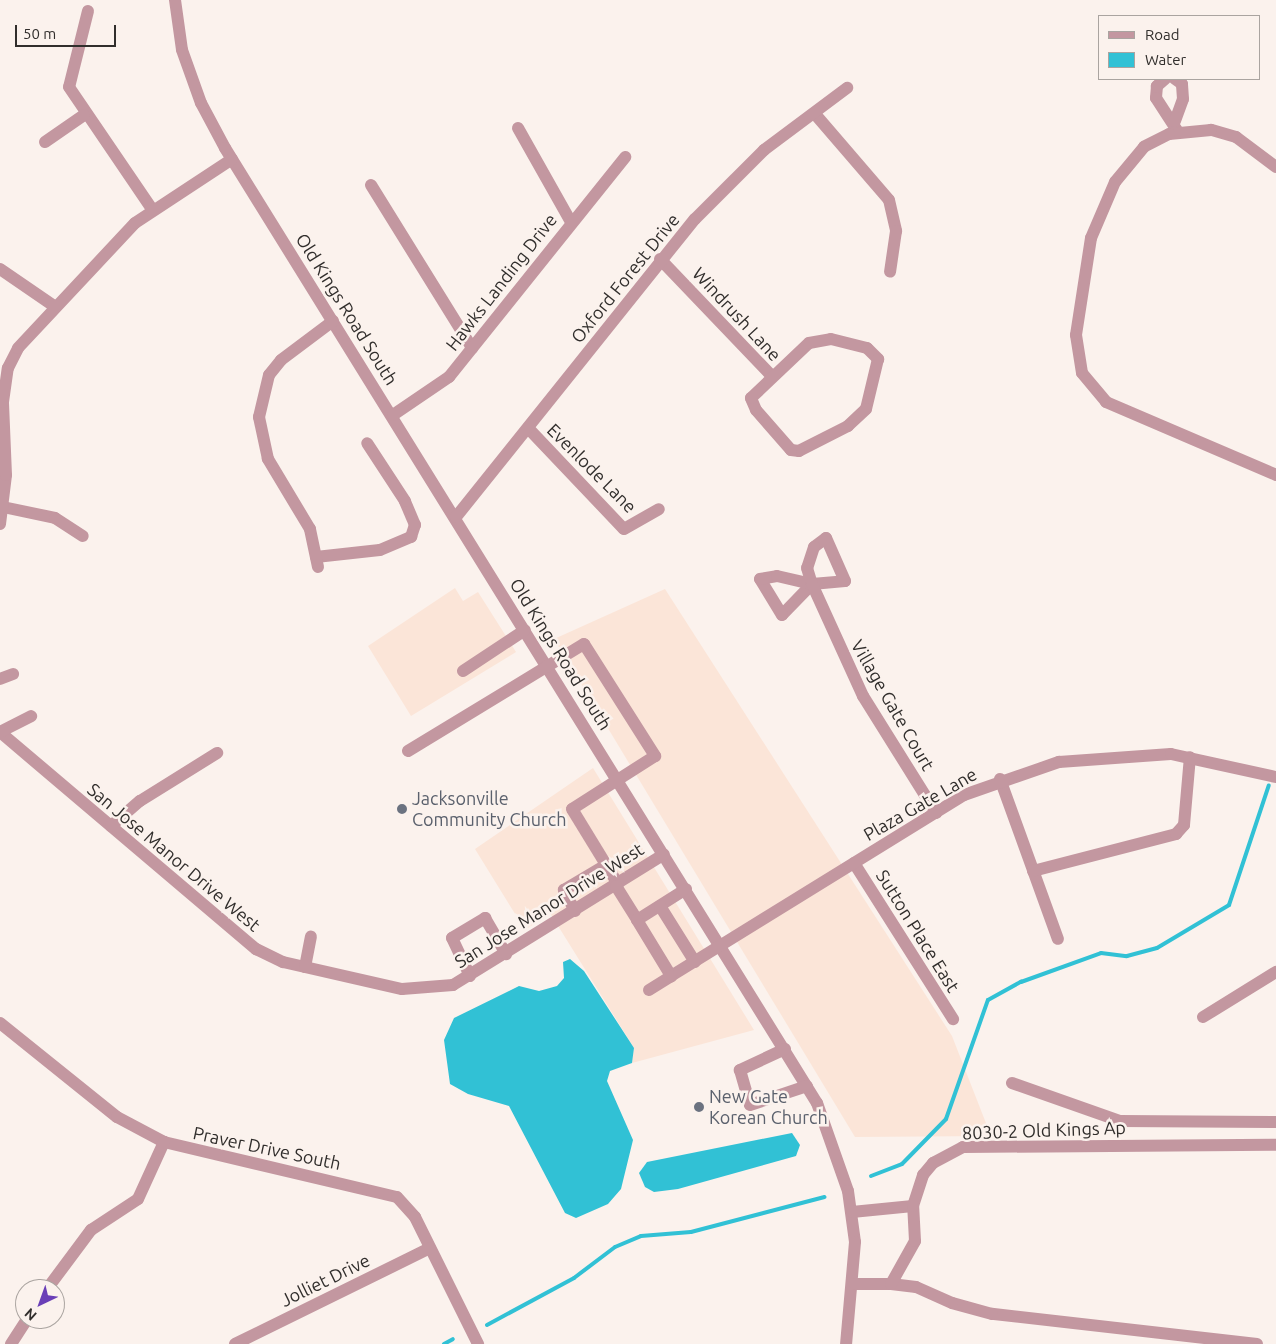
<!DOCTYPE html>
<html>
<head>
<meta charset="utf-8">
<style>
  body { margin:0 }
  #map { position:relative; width:1276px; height:1344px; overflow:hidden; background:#fbf2ed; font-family:Ubuntu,sans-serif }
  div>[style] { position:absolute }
  .commercial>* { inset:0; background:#fbe5d8 }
  .water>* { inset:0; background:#31c1d5 }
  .stream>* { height:4px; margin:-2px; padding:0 2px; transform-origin:2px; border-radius:2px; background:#31c1d5 }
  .minor>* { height:12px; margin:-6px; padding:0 6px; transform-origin:6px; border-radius:6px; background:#c397a0 }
  .dots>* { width:14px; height:14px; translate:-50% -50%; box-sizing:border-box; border:2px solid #fbf2ed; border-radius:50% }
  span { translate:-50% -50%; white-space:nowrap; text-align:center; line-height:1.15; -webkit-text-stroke:5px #fbf2ed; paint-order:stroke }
  .street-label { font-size:18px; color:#312e2c }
  .worship-label { font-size:18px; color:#5b616d }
  .left { translate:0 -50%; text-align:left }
  .legend { position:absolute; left:1098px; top:15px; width:162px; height:65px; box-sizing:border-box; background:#fbf2ed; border:1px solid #aaa4a0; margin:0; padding:6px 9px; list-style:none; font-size:15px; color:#312e2c }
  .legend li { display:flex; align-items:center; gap:10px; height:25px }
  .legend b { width:25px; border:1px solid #aaa4a0 }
  .north { position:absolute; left:15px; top:1279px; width:50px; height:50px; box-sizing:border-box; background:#fbf2ed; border:1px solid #aaa4a0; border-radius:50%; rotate:222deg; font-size:14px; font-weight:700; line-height:20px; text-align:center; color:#312e2c }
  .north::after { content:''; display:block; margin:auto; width:18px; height:22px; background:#6a3fb7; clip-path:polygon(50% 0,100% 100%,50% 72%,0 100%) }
  .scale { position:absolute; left:15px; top:25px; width:101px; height:22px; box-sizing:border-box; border:2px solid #312e2c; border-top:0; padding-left:6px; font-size:15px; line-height:18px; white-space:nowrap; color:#312e2c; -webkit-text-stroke:4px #fbf2ed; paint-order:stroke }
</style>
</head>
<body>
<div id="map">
  <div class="commercial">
    <i style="clip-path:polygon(455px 588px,463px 601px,478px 592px,516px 652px,411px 716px,368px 646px)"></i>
    <i style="clip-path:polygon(665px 589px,952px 1036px,991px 1136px,855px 1137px,554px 639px)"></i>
    <i style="clip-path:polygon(593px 768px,754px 1030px,632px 1063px,634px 1048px,550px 913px,525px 930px,475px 849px)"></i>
  </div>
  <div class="water">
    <i style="clip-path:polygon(570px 959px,584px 971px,634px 1048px,632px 1063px,610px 1071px,607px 1081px,633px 1140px,621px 1189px,608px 1204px,576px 1218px,565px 1213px,509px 1106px,468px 1094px,450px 1084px,444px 1040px,454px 1018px,519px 986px,539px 991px,557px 986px,564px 978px,563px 962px)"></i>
    <i style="clip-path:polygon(792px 1133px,800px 1145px,796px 1156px,678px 1189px,654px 1192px,645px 1187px,639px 1173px,647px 1162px)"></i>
  </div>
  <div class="stream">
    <i style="left:871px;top:1176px;width:33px;rotate:-21deg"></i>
    <i style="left:902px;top:1164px;width:63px;rotate:-45.6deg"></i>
    <i style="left:946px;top:1119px;width:126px;rotate:-70.6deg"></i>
    <i style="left:988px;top:1000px;width:38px;rotate:-29deg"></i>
    <i style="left:1021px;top:982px;width:85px;rotate:-19.9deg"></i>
    <i style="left:1101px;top:953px;width:26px;rotate:7deg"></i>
    <i style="left:1127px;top:956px;width:31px;rotate:-15deg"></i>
    <i style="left:1157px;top:948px;width:84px;rotate:-30.8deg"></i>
    <i style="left:1229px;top:905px;width:126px;rotate:-71.6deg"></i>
    <i style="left:487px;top:1325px;width:99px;rotate:-28.4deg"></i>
    <i style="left:574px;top:1278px;width:51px;rotate:-37.1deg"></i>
    <i style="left:615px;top:1247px;width:28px;rotate:-23deg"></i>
    <i style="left:641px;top:1236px;width:50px;rotate:-4.6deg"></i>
    <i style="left:691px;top:1232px;width:138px;rotate:-14.7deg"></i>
    <i style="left:444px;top:1344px;width:10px;rotate:-29deg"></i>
  </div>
  <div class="minor">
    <i style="left:175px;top:0;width:50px;rotate:82deg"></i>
    <i style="left:182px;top:50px;width:56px;rotate:70.3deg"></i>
    <i style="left:201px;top:103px;width:51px;rotate:61.9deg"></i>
    <i style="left:225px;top:148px;width:1124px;rotate:58.21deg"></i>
    <i style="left:817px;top:1103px;width:93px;rotate:70.6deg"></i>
    <i style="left:848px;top:1191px;width:51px;rotate:82.2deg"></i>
    <i style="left:855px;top:1242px;width:102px;rotate:95deg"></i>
    <i style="left:88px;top:11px;width:78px;rotate:104deg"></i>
    <i style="left:69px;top:87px;width:148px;rotate:55.8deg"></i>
    <i style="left:1165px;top:79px;width:11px;rotate:139deg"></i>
    <i style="left:1157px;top:86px;width:12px;rotate:95deg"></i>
    <i style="left:1156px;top:98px;width:40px;rotate:57.1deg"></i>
    <i style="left:815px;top:114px;width:113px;rotate:49.3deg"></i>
    <i style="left:889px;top:200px;width:32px;rotate:77deg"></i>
    <i style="left:896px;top:231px;width:41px;rotate:98.3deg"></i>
    <i style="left:1175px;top:121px;width:23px;rotate:-70deg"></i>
    <i style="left:1183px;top:99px;width:15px;rotate:-94deg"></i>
    <i style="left:1182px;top:84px;width:9px;rotate:-144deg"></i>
    <i style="left:518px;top:128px;width:108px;rotate:60.6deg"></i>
    <i style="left:45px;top:142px;width:47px;rotate:-34.7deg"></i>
    <i style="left:1276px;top:167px;width:50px;rotate:-143.1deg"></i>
    <i style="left:1236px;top:137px;width:26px;rotate:-164deg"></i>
    <i style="left:1211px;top:130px;width:42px;rotate:174.6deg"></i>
    <i style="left:1169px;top:134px;width:28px;rotate:153deg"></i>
    <i style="left:1144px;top:147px;width:45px;rotate:129.6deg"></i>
    <i style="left:1115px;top:182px;width:61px;rotate:113.2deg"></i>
    <i style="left:1091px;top:238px;width:98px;rotate:98.8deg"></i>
    <i style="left:1076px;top:335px;width:38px;rotate:81deg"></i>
    <i style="left:1082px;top:373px;width:38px;rotate:50deg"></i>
    <i style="left:1106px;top:402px;width:185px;rotate:23.2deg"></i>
    <i style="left:371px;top:185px;width:192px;rotate:58.2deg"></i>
    <i style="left:660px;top:259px;width:162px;rotate:46.3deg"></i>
    <i style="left:0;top:269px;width:65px;rotate:34.4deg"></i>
    <i style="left:831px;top:339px;width:37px;rotate:14deg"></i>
    <i style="left:867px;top:348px;width:16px;rotate:45deg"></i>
    <i style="left:878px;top:359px;width:51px;rotate:103.5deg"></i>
    <i style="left:866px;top:409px;width:25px;rotate:137deg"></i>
    <i style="left:848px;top:426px;width:55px;rotate:153deg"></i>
    <i style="left:799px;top:451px;width:8px;rotate:-173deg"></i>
    <i style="left:791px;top:450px;width:53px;rotate:-131.2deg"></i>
    <i style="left:756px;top:410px;width:13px;rotate:-113deg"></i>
    <i style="left:751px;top:398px;width:80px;rotate:-43.5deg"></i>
    <i style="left:809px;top:343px;width:22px;rotate:-10deg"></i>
    <i style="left:393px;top:415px;width:68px;rotate:-34.2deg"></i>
    <i style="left:449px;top:377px;width:282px;rotate:-51.3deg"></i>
    <i style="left:528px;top:428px;width:139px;rotate:46.5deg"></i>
    <i style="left:624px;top:529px;width:40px;rotate:-29.7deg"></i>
    <i style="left:3px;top:507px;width:53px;rotate:11.9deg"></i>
    <i style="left:55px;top:518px;width:33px;rotate:33deg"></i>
    <i style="left:456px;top:517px;width:382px;rotate:-51.3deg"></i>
    <i style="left:695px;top:219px;width:98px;rotate:-45deg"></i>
    <i style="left:764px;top:150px;width:104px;rotate:-36.8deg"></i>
    <i style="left:0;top:524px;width:49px;rotate:-83deg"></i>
    <i style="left:6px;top:475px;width:73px;rotate:-92.4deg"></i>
    <i style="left:3px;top:402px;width:34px;rotate:-82deg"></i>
    <i style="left:8px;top:368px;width:22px;rotate:-63deg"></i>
    <i style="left:18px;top:348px;width:171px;rotate:-46.9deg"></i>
    <i style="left:135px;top:223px;width:116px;rotate:-33.4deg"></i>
    <i style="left:316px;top:557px;width:64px;rotate:-6.2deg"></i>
    <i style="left:380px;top:550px;width:34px;rotate:-23deg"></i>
    <i style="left:411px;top:537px;width:13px;rotate:-72deg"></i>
    <i style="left:415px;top:525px;width:26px;rotate:-113deg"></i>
    <i style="left:405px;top:501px;width:69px;rotate:-123.2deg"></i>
    <i style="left:318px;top:567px;width:39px;rotate:-102deg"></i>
    <i style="left:310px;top:529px;width:82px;rotate:-121deg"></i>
    <i style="left:268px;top:459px;width:43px;rotate:-102.1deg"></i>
    <i style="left:259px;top:417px;width:43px;rotate:-76.6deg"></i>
    <i style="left:269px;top:375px;width:19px;rotate:-51deg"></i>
    <i style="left:281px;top:360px;width:65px;rotate:-36.9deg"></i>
    <i style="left:812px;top:584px;width:43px;rotate:134.1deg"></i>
    <i style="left:782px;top:615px;width:42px;rotate:-121.4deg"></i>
    <i style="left:760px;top:579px;width:17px;rotate:-10deg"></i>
    <i style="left:777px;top:576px;width:36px;rotate:13deg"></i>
    <i style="left:812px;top:584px;width:33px;rotate:-5deg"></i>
    <i style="left:845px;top:581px;width:47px;rotate:-113.8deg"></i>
    <i style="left:826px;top:538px;width:15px;rotate:143deg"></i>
    <i style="left:814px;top:547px;width:22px;rotate:108deg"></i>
    <i style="left:807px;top:568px;width:17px;rotate:73deg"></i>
    <i style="left:812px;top:584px;width:123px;rotate:65.5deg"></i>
    <i style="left:863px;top:696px;width:138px;rotate:58deg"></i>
    <i style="left:463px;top:671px;width:74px;rotate:-33.5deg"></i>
    <i style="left:0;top:679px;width:14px;rotate:-21deg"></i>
    <i style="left:0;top:732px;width:336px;rotate:40.3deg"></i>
    <i style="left:256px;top:949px;width:30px;rotate:26deg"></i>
    <i style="left:283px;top:962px;width:122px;rotate:12.8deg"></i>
    <i style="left:402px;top:989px;width:51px;rotate:-4.5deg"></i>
    <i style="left:453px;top:985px;width:248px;rotate:-31.8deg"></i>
    <i style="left:0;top:732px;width:35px;rotate:-27deg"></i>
    <i style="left:408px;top:751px;width:206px;rotate:-31.3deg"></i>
    <i style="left:584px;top:644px;width:133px;rotate:57.6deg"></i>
    <i style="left:655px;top:756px;width:98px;rotate:147.4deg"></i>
    <i style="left:572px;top:809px;width:88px;rotate:58.5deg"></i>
    <i style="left:1000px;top:779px;width:170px;rotate:70.1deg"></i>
    <i style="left:111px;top:826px;width:38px;rotate:-41deg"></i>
    <i style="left:140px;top:801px;width:91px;rotate:-31.9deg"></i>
    <i style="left:854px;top:863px;width:185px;rotate:57.6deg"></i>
    <i style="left:1033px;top:871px;width:148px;rotate:-14.5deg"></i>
    <i style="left:1176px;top:834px;width:12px;rotate:-48deg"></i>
    <i style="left:1184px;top:825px;width:68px;rotate:-85deg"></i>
    <i style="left:616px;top:886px;width:40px;rotate:58deg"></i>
    <i style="left:637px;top:920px;width:58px;rotate:-32.3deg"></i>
    <i style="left:660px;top:906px;width:66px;rotate:58deg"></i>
    <i style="left:575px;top:911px;width:24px;rotate:-118deg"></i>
    <i style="left:564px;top:890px;width:49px;rotate:-30.8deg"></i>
    <i style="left:637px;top:920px;width:66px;rotate:58.7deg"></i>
    <i style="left:671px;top:976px;width:344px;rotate:-31.7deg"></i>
    <i style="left:964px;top:795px;width:101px;rotate:-19.2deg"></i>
    <i style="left:1059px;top:762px;width:112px;rotate:-4.1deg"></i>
    <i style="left:1171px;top:754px;width:107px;rotate:12.4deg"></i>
    <i style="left:305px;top:967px;width:31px;rotate:-79deg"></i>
    <i style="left:470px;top:976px;width:42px;rotate:-115.3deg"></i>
    <i style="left:452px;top:938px;width:39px;rotate:-31deg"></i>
    <i style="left:485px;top:918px;width:42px;rotate:59.7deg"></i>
    <i style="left:649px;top:990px;width:26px;rotate:-32deg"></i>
    <i style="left:1203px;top:1017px;width:86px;rotate:-31.7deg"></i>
    <i style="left:0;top:1023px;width:150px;rotate:38.8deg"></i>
    <i style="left:117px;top:1117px;width:53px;rotate:28deg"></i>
    <i style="left:164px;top:1142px;width:239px;rotate:13.3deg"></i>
    <i style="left:397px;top:1197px;width:27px;rotate:48deg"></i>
    <i style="left:415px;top:1217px;width:142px;rotate:63.6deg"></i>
    <i style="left:785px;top:1049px;width:50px;rotate:155deg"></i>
    <i style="left:740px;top:1070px;width:36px;rotate:74deg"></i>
    <i style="left:750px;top:1105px;width:60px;rotate:-18.4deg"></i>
    <i style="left:1012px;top:1083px;width:114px;rotate:19.4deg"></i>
    <i style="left:1120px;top:1121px;width:156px;rotate:0.4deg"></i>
    <i style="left:852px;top:1212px;width:61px;rotate:-5.6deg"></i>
    <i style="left:855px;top:1284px;width:36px"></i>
    <i style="left:47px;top:1289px;width:74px;rotate:-53.3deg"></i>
    <i style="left:91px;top:1230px;width:56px;rotate:-33.4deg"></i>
    <i style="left:138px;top:1199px;width:63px;rotate:-65.5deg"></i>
    <i style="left:11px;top:1344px;width:30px;rotate:-57deg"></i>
    <i style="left:235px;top:1344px;width:217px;rotate:-26.2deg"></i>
    <i style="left:1257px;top:1344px;width:267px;rotate:-173.5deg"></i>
    <i style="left:992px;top:1314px;width:41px;rotate:-164.6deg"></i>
    <i style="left:952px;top:1303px;width:39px;rotate:-156deg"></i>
    <i style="left:916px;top:1287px;width:25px;rotate:-173deg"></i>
    <i style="left:891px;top:1284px;width:49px;rotate:-60.8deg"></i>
    <i style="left:915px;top:1241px;width:35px;rotate:-93deg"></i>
    <i style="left:913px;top:1206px;width:33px;rotate:-72deg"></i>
    <i style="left:923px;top:1175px;width:16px;rotate:-50deg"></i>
    <i style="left:933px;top:1163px;width:34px;rotate:-28deg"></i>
    <i style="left:963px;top:1147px;width:313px;rotate:-0.4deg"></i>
  </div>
  <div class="dots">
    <i style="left:402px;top:809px;background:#6b7280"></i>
    <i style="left:699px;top:1107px;background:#6b7280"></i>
  </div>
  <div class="street-label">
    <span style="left:625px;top:278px;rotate:-51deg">Oxford Forest Drive</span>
    <span style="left:501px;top:282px;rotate:-52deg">Hawks Landing Drive</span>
    <span style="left:347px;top:309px;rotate:58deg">Old Kings Road South</span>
    <span style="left:737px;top:314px;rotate:47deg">Windrush Lane</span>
    <span style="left:592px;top:468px;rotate:45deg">Evenlode Lane</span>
    <span style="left:561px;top:654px;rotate:58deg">Old Kings Road South</span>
    <span style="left:893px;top:705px;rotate:60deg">Village Gate Court</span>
    <span style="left:920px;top:804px;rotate:-30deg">Plaza Gate Lane</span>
    <span style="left:174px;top:857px;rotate:40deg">San Jose Manor Drive West</span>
    <span style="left:549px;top:905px;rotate:-32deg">San Jose Manor Drive West</span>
    <span style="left:918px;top:931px;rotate:58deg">Sutton Place East</span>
    <span style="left:1044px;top:1130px;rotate:-2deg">8030-2 Old Kings Ap</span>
    <span style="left:267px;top:1148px;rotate:12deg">Praver Drive South</span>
    <span style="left:325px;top:1280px;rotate:-26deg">Jolliet Drive</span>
  </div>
  <div class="worship-label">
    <span class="left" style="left:412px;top:809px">Jacksonville<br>Community Church</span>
    <span class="left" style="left:709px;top:1107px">New Gate<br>Korean Church</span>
  </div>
  <ul class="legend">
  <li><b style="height:6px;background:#c397a0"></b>Road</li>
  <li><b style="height:14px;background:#31c1d5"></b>Water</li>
  </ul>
  <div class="north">N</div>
  <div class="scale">50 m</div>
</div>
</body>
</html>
